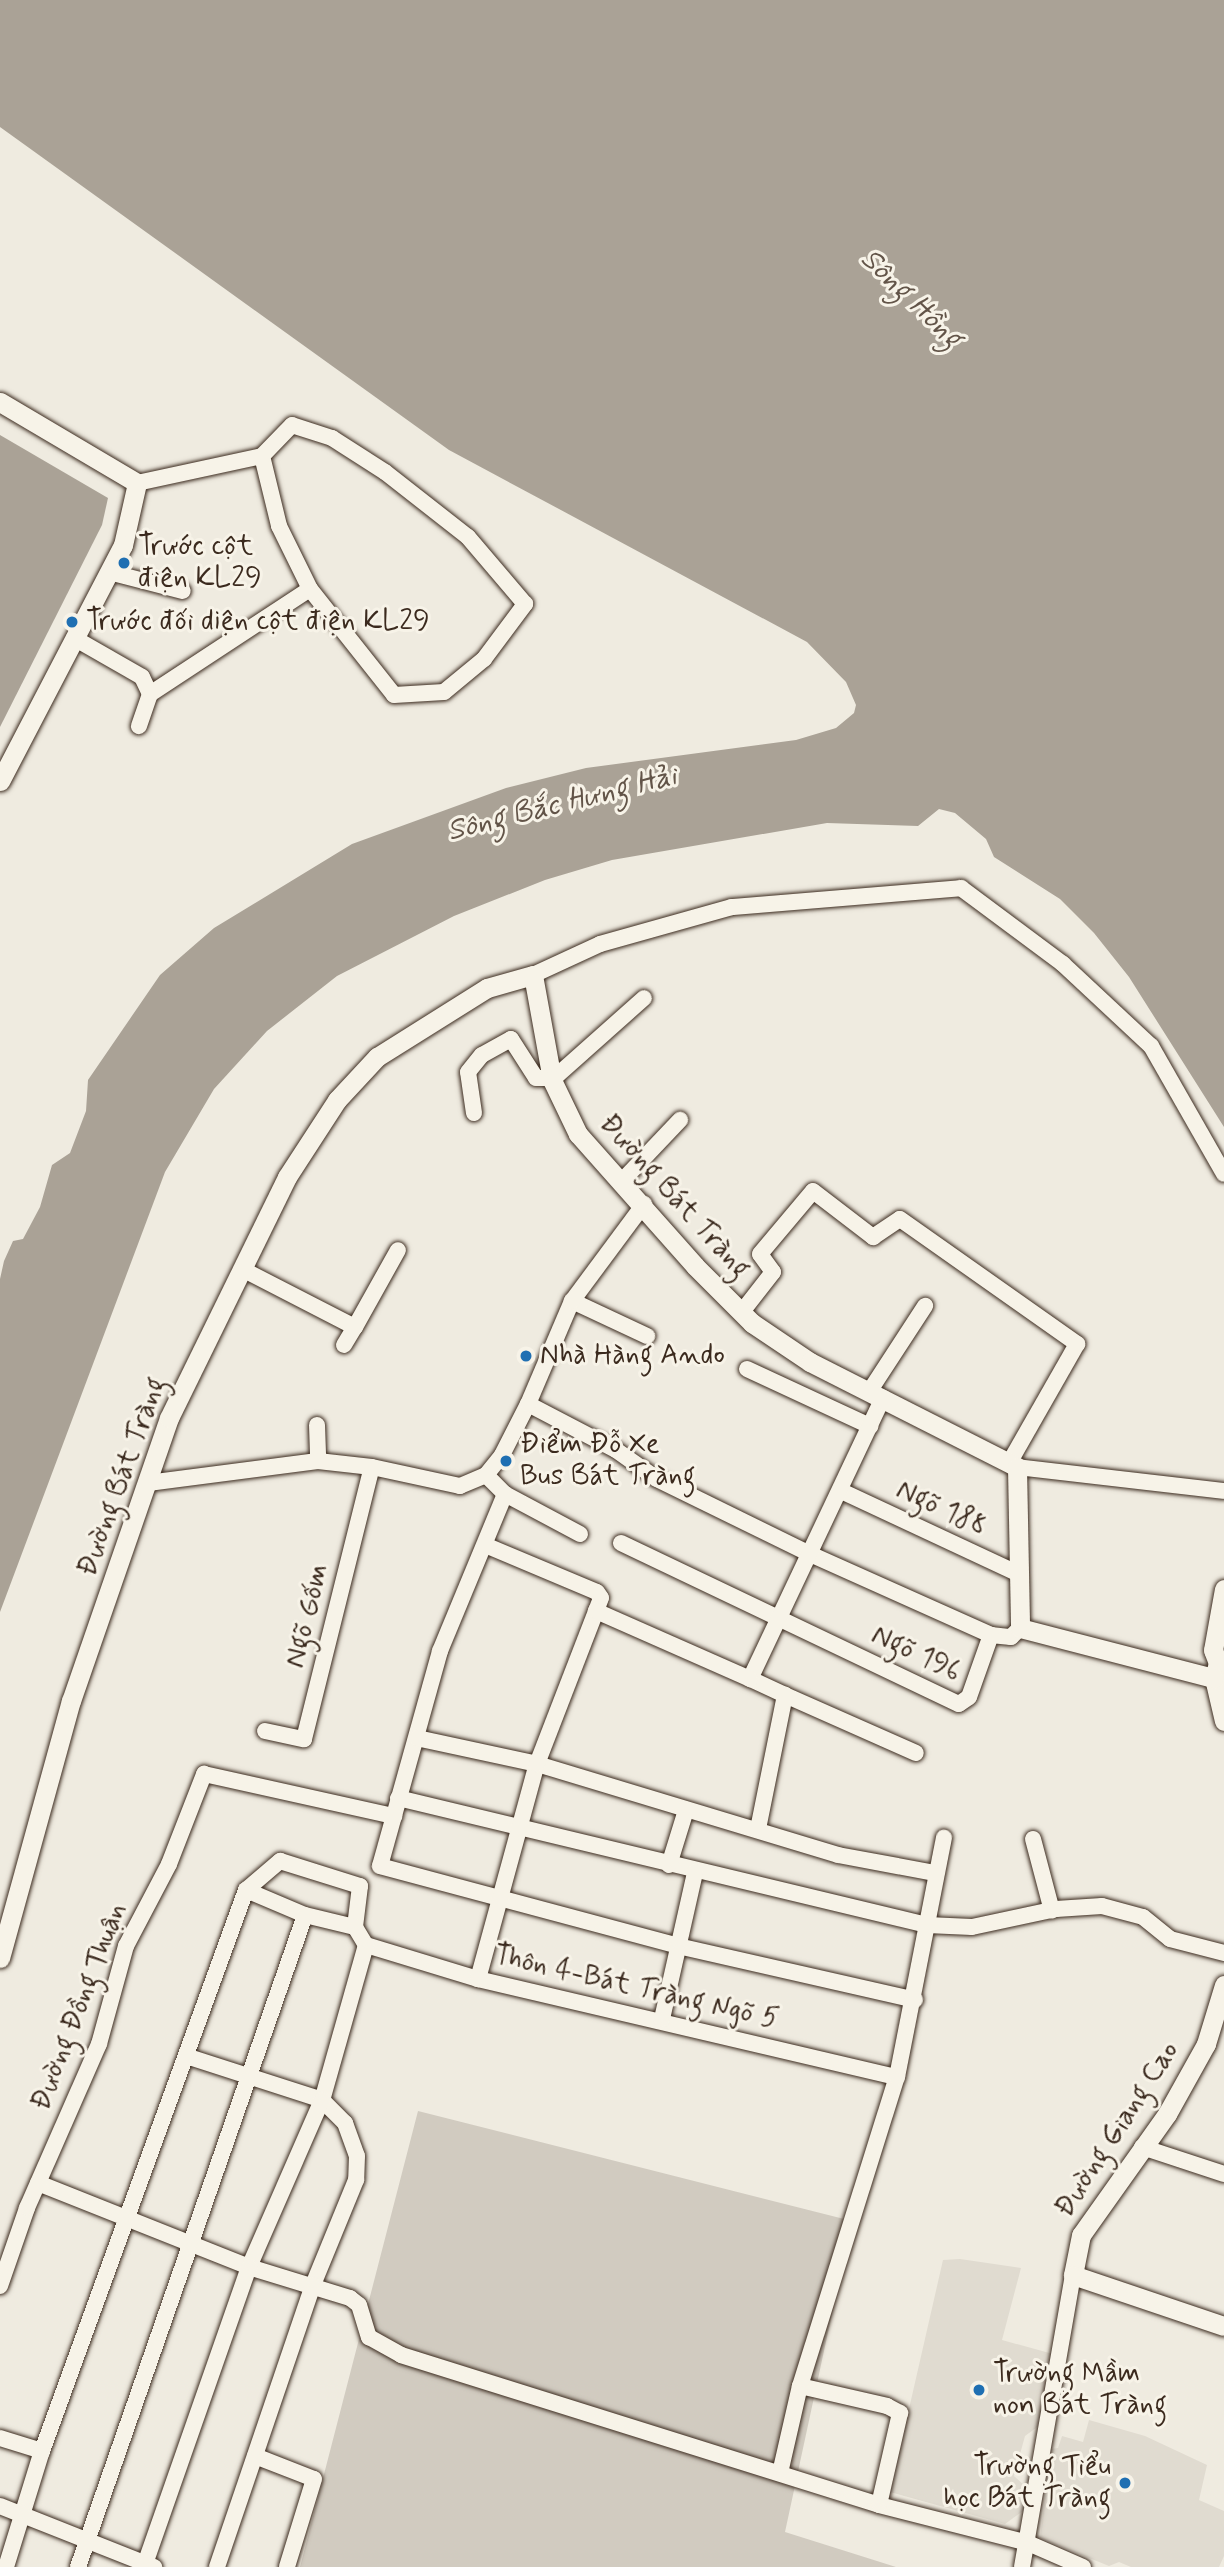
<!DOCTYPE html>
<html>
<head>
<meta charset="utf-8">
<style>
  body { margin:0 }
  #map { position:relative; width:1224px; height:2567px; overflow:hidden; background:#efebe0; font-family:Mynerve,sans-serif }
  div>[style] { position:absolute }
  .built>* { inset:0; background:#e0dbd0 }
  .green>* { inset:0; background:#d1cbc0 }
  .water>* { inset:0; background:#aaa296 }
  .roads { filter:drop-shadow(0 0 2px #3b2a1e) drop-shadow(0 0 2px #3b2a1e) }
  .minor>* { height:16px; margin:-8px; padding:0 8px; transform-origin:8px; border-radius:8px; background:#f7f3e8 }
  .tertiary>* { height:19px; margin:-9.5px; padding:0 9.5px; transform-origin:9.5px; border-radius:9.5px; background:#f7f3e8 }
  .dots>* { width:19px; height:19px; translate:-50% -50%; box-sizing:border-box; border:4px solid #f7f3e8; border-radius:50% }
  span { translate:-50% -50%; white-space:nowrap; text-align:center; line-height:1.15; -webkit-text-stroke:6px #f7f3e8; paint-order:stroke }
  .poi-label { font-size:28px; color:#3b2a1e }
  .left { translate:0 -50%; text-align:left }
  .right { translate:-100% -50%; text-align:right }
  .street-label { font-size:28px; color:#3b2a1e }
  .water-label { font-size:30px; color:#625448; font-style:italic }
</style>
</head>
<body>
<div id="map">
  <div class="built">
    <i style="clip-path:polygon(960px 2259px,1021px 2268px,1002px 2340px,1053px 2354px,1040px 2425px,1025px 2436px,1014px 2476px,1026px 2487px,1023px 2511px,1005px 2524px,890px 2492px,943px 2260px)"></i>
    <i style="clip-path:polygon(1089px 2420px,1145px 2436px,1207px 2465px,1199px 2500px,1224px 2511px,1224px 2556px,1219px 2567px,1131px 2567px,1119px 2562px,1109px 2566px,1040px 2538px,1051px 2449px,1058px 2448px,1062px 2436px,1083px 2442px)"></i>
  </div>
  <div class="green">
    <i style="clip-path:polygon(418px 2111px,852px 2221px,785px 2532px,896px 2567px,300px 2567px)"></i>
  </div>
  <div class="water">
    <i style="clip-path:polygon(0 0,1224px 0,1224px 1127px,1129px 977px,1094px 933px,1060px 899px,994px 857px,986px 839px,955px 813px,939px 809px,918px 826px,827px 823px,612px 860px,545px 880px,454px 916px,337px 976px,267px 1031px,214px 1089px,165px 1172px,0 1612px,0 1279px,4px 1261px,13px 1241px,23px 1239px,40px 1207px,52px 1165px,70px 1153px,86px 1111px,88px 1080px,160px 975px,214px 928px,352px 844px,506px 788px,586px 768px,796px 740px,836px 728px,854px 713px,856px 705px,846px 682px,807px 642px,449px 450px,0 127px)"></i>
    <i style="clip-path:polygon(0 435px,108px 498px,102px 525px,0 727px)"></i>
  </div>
  <div class="roads">
    <div class="minor">
      <i style="left:137px;top:483px;width:128px;rotate:-12.2deg"></i>
      <i style="left:262px;top:456px;width:72px;rotate:76.3deg"></i>
      <i style="left:279px;top:526px;width:70px;rotate:63.8deg"></i>
      <i style="left:310px;top:589px;width:135px;rotate:51.6deg"></i>
      <i style="left:394px;top:695px;width:50px;rotate:-3.4deg"></i>
      <i style="left:444px;top:692px;width:52px;rotate:-39.5deg"></i>
      <i style="left:484px;top:659px;width:69px;rotate:-53.3deg"></i>
      <i style="left:525px;top:604px;width:88px;rotate:-130.4deg"></i>
      <i style="left:468px;top:537px;width:105px;rotate:-141.9deg"></i>
      <i style="left:385px;top:472px;width:63px;rotate:-147.3deg"></i>
      <i style="left:332px;top:438px;width:42px;rotate:-162deg"></i>
      <i style="left:292px;top:425px;width:43px;rotate:134.1deg"></i>
      <i style="left:109px;top:572px;width:76px;rotate:14.4deg"></i>
      <i style="left:74px;top:638px;width:78px;rotate:29.8deg"></i>
      <i style="left:142px;top:677px;width:19px;rotate:65deg"></i>
      <i style="left:150px;top:694px;width:34px;rotate:109deg"></i>
      <i style="left:150px;top:694px;width:191px;rotate:-33.3deg"></i>
      <i style="left:533px;top:975px;width:74px;rotate:-24.8deg"></i>
      <i style="left:600px;top:944px;width:137px;rotate:-15.7deg"></i>
      <i style="left:732px;top:907px;width:230px;rotate:-4.7deg"></i>
      <i style="left:961px;top:888px;width:127px;rotate:36.7deg"></i>
      <i style="left:1063px;top:964px;width:120px;rotate:43deg"></i>
      <i style="left:1151px;top:1046px;width:147px;rotate:60.3deg"></i>
      <i style="left:552px;top:1080px;width:123px;rotate:-41.7deg"></i>
      <i style="left:474px;top:1113px;width:41px;rotate:-98.3deg"></i>
      <i style="left:468px;top:1072px;width:22px;rotate:-51deg"></i>
      <i style="left:482px;top:1055px;width:33px;rotate:-29deg"></i>
      <i style="left:511px;top:1039px;width:46px;rotate:57.3deg"></i>
      <i style="left:536px;top:1078px;width:16px"></i>
      <i style="left:623px;top:1180px;width:83px;rotate:-46.5deg"></i>
      <i style="left:242px;top:1269px;width:127px;rotate:27.2deg"></i>
      <i style="left:355px;top:1327px;width:88px;rotate:-60.8deg"></i>
      <i style="left:572px;top:1301px;width:83px;rotate:25deg"></i>
      <i style="left:741px;top:1313px;width:52px;rotate:-52deg"></i>
      <i style="left:773px;top:1272px;width:22px;rotate:-126deg"></i>
      <i style="left:760px;top:1254px;width:82px;rotate:-49.9deg"></i>
      <i style="left:813px;top:1191px;width:76px;rotate:37.5deg"></i>
      <i style="left:873px;top:1237px;width:32px;rotate:-34deg"></i>
      <i style="left:900px;top:1219px;width:217px;rotate:35.2deg"></i>
      <i style="left:1077px;top:1344px;width:137px;rotate:119.7deg"></i>
      <i style="left:344px;top:1345px;width:21px;rotate:-59deg"></i>
      <i style="left:747px;top:1369px;width:136px;rotate:24.9deg"></i>
      <i style="left:869px;top:1392px;width:103px;rotate:-56.9deg"></i>
      <i style="left:528px;top:1404px;width:99px;rotate:27.6deg"></i>
      <i style="left:616px;top:1450px;width:50px;rotate:35.3deg"></i>
      <i style="left:657px;top:1479px;width:170px;rotate:26.1deg"></i>
      <i style="left:810px;top:1554px;width:198px;rotate:24.1deg"></i>
      <i style="left:991px;top:1635px;width:20px;rotate:6deg"></i>
      <i style="left:1011px;top:1637px;width:13px;rotate:-45deg"></i>
      <i style="left:317px;top:1425px;width:36px;rotate:88deg"></i>
      <i style="left:1017px;top:1467px;width:208px;rotate:6.6deg"></i>
      <i style="left:486px;top:1475px;width:27px;rotate:45deg"></i>
      <i style="left:505px;top:1494px;width:170px;rotate:112.5deg"></i>
      <i style="left:440px;top:1651px;width:223px;rotate:105.6deg"></i>
      <i style="left:380px;top:1866px;width:309px;rotate:15deg"></i>
      <i style="left:678px;top:1946px;width:243px;rotate:12.8deg"></i>
      <i style="left:148px;top:1483px;width:171px;rotate:-7.4deg"></i>
      <i style="left:318px;top:1461px;width:54px;rotate:6.3deg"></i>
      <i style="left:372px;top:1467px;width:90px;rotate:12.2deg"></i>
      <i style="left:460px;top:1486px;width:28px;rotate:-23deg"></i>
      <i style="left:486px;top:1475px;width:26px;rotate:-51deg"></i>
      <i style="left:502px;top:1455px;width:57px;rotate:-63deg"></i>
      <i style="left:528px;top:1404px;width:112px;rotate:-66.9deg"></i>
      <i style="left:572px;top:1301px;width:121px;rotate:-53.4deg"></i>
      <i style="left:841px;top:1491px;width:196px;rotate:25deg"></i>
      <i style="left:505px;top:1494px;width:85px;rotate:28.1deg"></i>
      <i style="left:621px;top:1543px;width:374px;rotate:25.5deg"></i>
      <i style="left:959px;top:1704px;width:12px;rotate:-35deg"></i>
      <i style="left:969px;top:1697px;width:66px;rotate:-70.5deg"></i>
      <i style="left:485px;top:1545px;width:121px;rotate:22.8deg"></i>
      <i style="left:597px;top:1592px;width:7px;rotate:56deg"></i>
      <i style="left:601px;top:1598px;width:14px;rotate:111deg"></i>
      <i style="left:785px;top:1695px;width:143px;rotate:23.9deg"></i>
      <i style="left:265px;top:1731px;width:40px;rotate:12deg"></i>
      <i style="left:304px;top:1739px;width:280px;rotate:-76deg"></i>
      <i style="left:417px;top:1738px;width:123px;rotate:12.2deg"></i>
      <i style="left:537px;top:1764px;width:314px;rotate:16.8deg"></i>
      <i style="left:838px;top:1855px;width:99px;rotate:10.5deg"></i>
      <i style="left:398px;top:1798px;width:544px;rotate:13.5deg"></i>
      <i style="left:927px;top:1925px;width:45px;rotate:2.5deg"></i>
      <i style="left:972px;top:1927px;width:86px;rotate:-12.1deg"></i>
      <i style="left:1056px;top:1909px;width:46px;rotate:-3.7deg"></i>
      <i style="left:1102px;top:1906px;width:42px;rotate:15deg"></i>
      <i style="left:1143px;top:1917px;width:35px;rotate:39deg"></i>
      <i style="left:1170px;top:1939px;width:56px;rotate:14.5deg"></i>
      <i style="left:758px;top:1829px;width:137px;rotate:-78.6deg"></i>
      <i style="left:785px;top:1695px;width:38px;rotate:-155deg"></i>
      <i style="left:750px;top:1679px;width:311px;rotate:-64.7deg"></i>
      <i style="left:1033px;top:1839px;width:74px;rotate:75.2deg"></i>
      <i style="left:669px;top:1865px;width:58px;rotate:-72.8deg"></i>
      <i style="left:246px;top:1890px;width:45px;rotate:-40.5deg"></i>
      <i style="left:280px;top:1861px;width:84px;rotate:17.4deg"></i>
      <i style="left:360px;top:1886px;width:41px;rotate:97deg"></i>
      <i style="left:366px;top:1945px;width:117px;rotate:16.9deg"></i>
      <i style="left:478px;top:1979px;width:430px;rotate:13.2deg"></i>
      <i style="left:478px;top:1979px;width:223px;rotate:-74.7deg"></i>
      <i style="left:537px;top:1764px;width:164px;rotate:-68.9deg"></i>
      <i style="left:596px;top:1611px;width:168px;rotate:23.8deg"></i>
      <i style="left:662px;top:2019px;width:151px;rotate:-77.3deg"></i>
      <i style="left:186px;top:2056px;width:143px;rotate:17.9deg"></i>
      <i style="left:322px;top:2100px;width:33px;rotate:45deg"></i>
      <i style="left:345px;top:2123px;width:35px;rotate:70deg"></i>
      <i style="left:357px;top:2156px;width:24px;rotate:92deg"></i>
      <i style="left:356px;top:2180px;width:113px;rotate:112.3deg"></i>
      <i style="left:313px;top:2285px;width:298px;rotate:108.8deg"></i>
      <i style="left:1142px;top:2147px;width:86px;rotate:18.2deg"></i>
      <i style="left:38px;top:2183px;width:227px;rotate:21.7deg"></i>
      <i style="left:249px;top:2267px;width:106px;rotate:17.1deg"></i>
      <i style="left:350px;top:2298px;width:11px;rotate:38deg"></i>
      <i style="left:359px;top:2305px;width:34px;rotate:73deg"></i>
      <i style="left:369px;top:2337px;width:37px;rotate:29deg"></i>
      <i style="left:401px;top:2355px;width:501px;rotate:17.42deg"></i>
      <i style="left:879px;top:2505px;width:154px;rotate:14.3deg"></i>
      <i style="left:1028px;top:2543px;width:60px;rotate:23.6deg"></i>
      <i style="left:0;top:2286px;width:83px;rotate:-70.9deg"></i>
      <i style="left:27px;top:2208px;width:179px;rotate:-66.3deg"></i>
      <i style="left:99px;top:2044px;width:102px;rotate:-74.6deg"></i>
      <i style="left:126px;top:1946px;width:93px;rotate:-62.3deg"></i>
      <i style="left:169px;top:1864px;width:97px;rotate:-68.7deg"></i>
      <i style="left:204px;top:1774px;width:195px;rotate:12.5deg"></i>
      <i style="left:800px;top:2386px;width:89px;rotate:12.9deg"></i>
      <i style="left:887px;top:2406px;width:15px;rotate:28deg"></i>
      <i style="left:900px;top:2413px;width:94px;rotate:102.9deg"></i>
      <i style="left:0;top:2438px;width:44px;rotate:17.2deg"></i>
      <i style="left:42px;top:2451px;width:597px;rotate:-70.02deg"></i>
      <i style="left:246px;top:1890px;width:64px;rotate:23deg"></i>
      <i style="left:305px;top:1915px;width:51px;rotate:13.5deg"></i>
      <i style="left:355px;top:1927px;width:21px;rotate:59deg"></i>
      <i style="left:366px;top:1945px;width:161px;rotate:105.8deg"></i>
      <i style="left:322px;top:2100px;width:182px;rotate:113.6deg"></i>
      <i style="left:249px;top:2267px;width:318px;rotate:109.3deg"></i>
      <i style="left:255px;top:2456px;width:63px;rotate:21.3deg"></i>
      <i style="left:314px;top:2479px;width:92px;rotate:107.1deg"></i>
      <i style="left:780px;top:2473px;width:89px;rotate:-77.1deg"></i>
      <i style="left:800px;top:2386px;width:324px;rotate:-72.6deg"></i>
      <i style="left:897px;top:2077px;width:244px;rotate:-78.9deg"></i>
      <i style="left:0;top:2506px;width:166px;rotate:21.6deg"></i>
      <i style="left:6px;top:2567px;width:121px;rotate:-72.8deg"></i>
      <i style="left:78px;top:2567px;width:690px;rotate:-70.8deg"></i>
      <i style="left:1022px;top:2567px;width:296px;rotate:-80.1deg"></i>
    </div>
    <div class="tertiary">
      <i style="left:0;top:402px;width:159px;rotate:30.6deg"></i>
      <i style="left:137px;top:483px;width:64px;rotate:102.7deg"></i>
      <i style="left:123px;top:545px;width:266px;rotate:117.5deg"></i>
      <i style="left:1224px;top:1589px;width:62px;rotate:100.2deg"></i>
      <i style="left:1213px;top:1650px;width:14px;rotate:69deg"></i>
      <i style="left:1218px;top:1663px;width:16px;rotate:105deg"></i>
      <i style="left:1214px;top:1678px;width:44px;rotate:76.9deg"></i>
      <i style="left:0;top:1958px;width:267px;rotate:-74.6deg"></i>
      <i style="left:71px;top:1701px;width:299px;rotate:-70.9deg"></i>
      <i style="left:169px;top:1418px;width:268px;rotate:-63.9deg"></i>
      <i style="left:287px;top:1177px;width:92px;rotate:-57deg"></i>
      <i style="left:337px;top:1100px;width:59px;rotate:-47.1deg"></i>
      <i style="left:377px;top:1057px;width:130px;rotate:-32.1deg"></i>
      <i style="left:487px;top:988px;width:48px;rotate:-15.8deg"></i>
      <i style="left:533px;top:975px;width:107px;rotate:79.7deg"></i>
      <i style="left:552px;top:1080px;width:60px;rotate:64.3deg"></i>
      <i style="left:578px;top:1134px;width:176px;rotate:48.4deg"></i>
      <i style="left:695px;top:1266px;width:81px;rotate:45deg"></i>
      <i style="left:752px;top:1323px;width:70px;rotate:33.9deg"></i>
      <i style="left:810px;top:1362px;width:232px;rotate:26.9deg"></i>
      <i style="left:1017px;top:1467px;width:161px;rotate:88.9deg"></i>
      <i style="left:1020px;top:1628px;width:200px;rotate:14.5deg"></i>
      <i style="left:1224px;top:1985px;width:62px;rotate:107deg"></i>
      <i style="left:1206px;top:2044px;width:80px;rotate:119.1deg"></i>
      <i style="left:1167px;top:2114px;width:148px;rotate:125.4deg"></i>
      <i style="left:1081px;top:2235px;width:41px;rotate:101.3deg"></i>
      <i style="left:1073px;top:2275px;width:159px;rotate:18.7deg"></i>
    </div>
  </div>
  <div class="dots">
    <i style="left:124px;top:563px;background:#1f6fb2"></i>
    <i style="left:72px;top:622px;background:#1f6fb2"></i>
    <i style="left:526px;top:1356px;background:#1f6fb2"></i>
    <i style="left:506px;top:1461px;background:#1f6fb2"></i>
    <i style="left:979px;top:2390px;background:#1f6fb2"></i>
    <i style="left:1125px;top:2483px;background:#1f6fb2"></i>
  </div>
  <div class="poi-label">
    <span class="left" style="left:138px;top:563px">Trước cột<br>điện KL29</span>
    <span class="left" style="left:86px;top:622px">Trước đối diện cột điện KL29</span>
    <span class="left" style="left:540px;top:1356px">Nhà Hàng Ando</span>
    <span class="left" style="left:520px;top:1461px">Điểm Đỗ Xe<br>Bus Bát Tràng</span>
    <span class="left" style="left:993px;top:2390px">Trường Mầm<br>non Bát Tràng</span>
    <span class="right" style="left:1111px;top:2483px">Trường Tiểu<br>học Bát Tràng</span>
  </div>
  <div class="street-label">
    <span style="left:674px;top:1197px;rotate:48deg">Đường Bát Tràng</span>
    <span style="left:123px;top:1477px;rotate:-70deg">Đường Bát Tràng</span>
    <span style="left:941px;top:1509px;rotate:25deg">Ngõ 188</span>
    <span style="left:308px;top:1616px;rotate:-76deg">Ngõ Gốm</span>
    <span style="left:916px;top:1654px;rotate:25deg">Ngõ 196</span>
    <span style="left:636px;top:1988px;rotate:13deg">Thôn 4-Bát Tràng Ngõ 5</span>
    <span style="left:80px;top:2007px;rotate:-69deg">Đường Đồng Thuận</span>
    <span style="left:1118px;top:2130px;rotate:-57deg">Đường Giang Cao</span>
  </div>
  <div class="water-label">
    <span style="left:911px;top:299px;rotate:44deg">Sông Hồng</span>
    <span style="left:562px;top:804px;rotate:-14deg">Sông Bắc Hưng Hải</span>
  </div>
</div>
</body>
</html>
